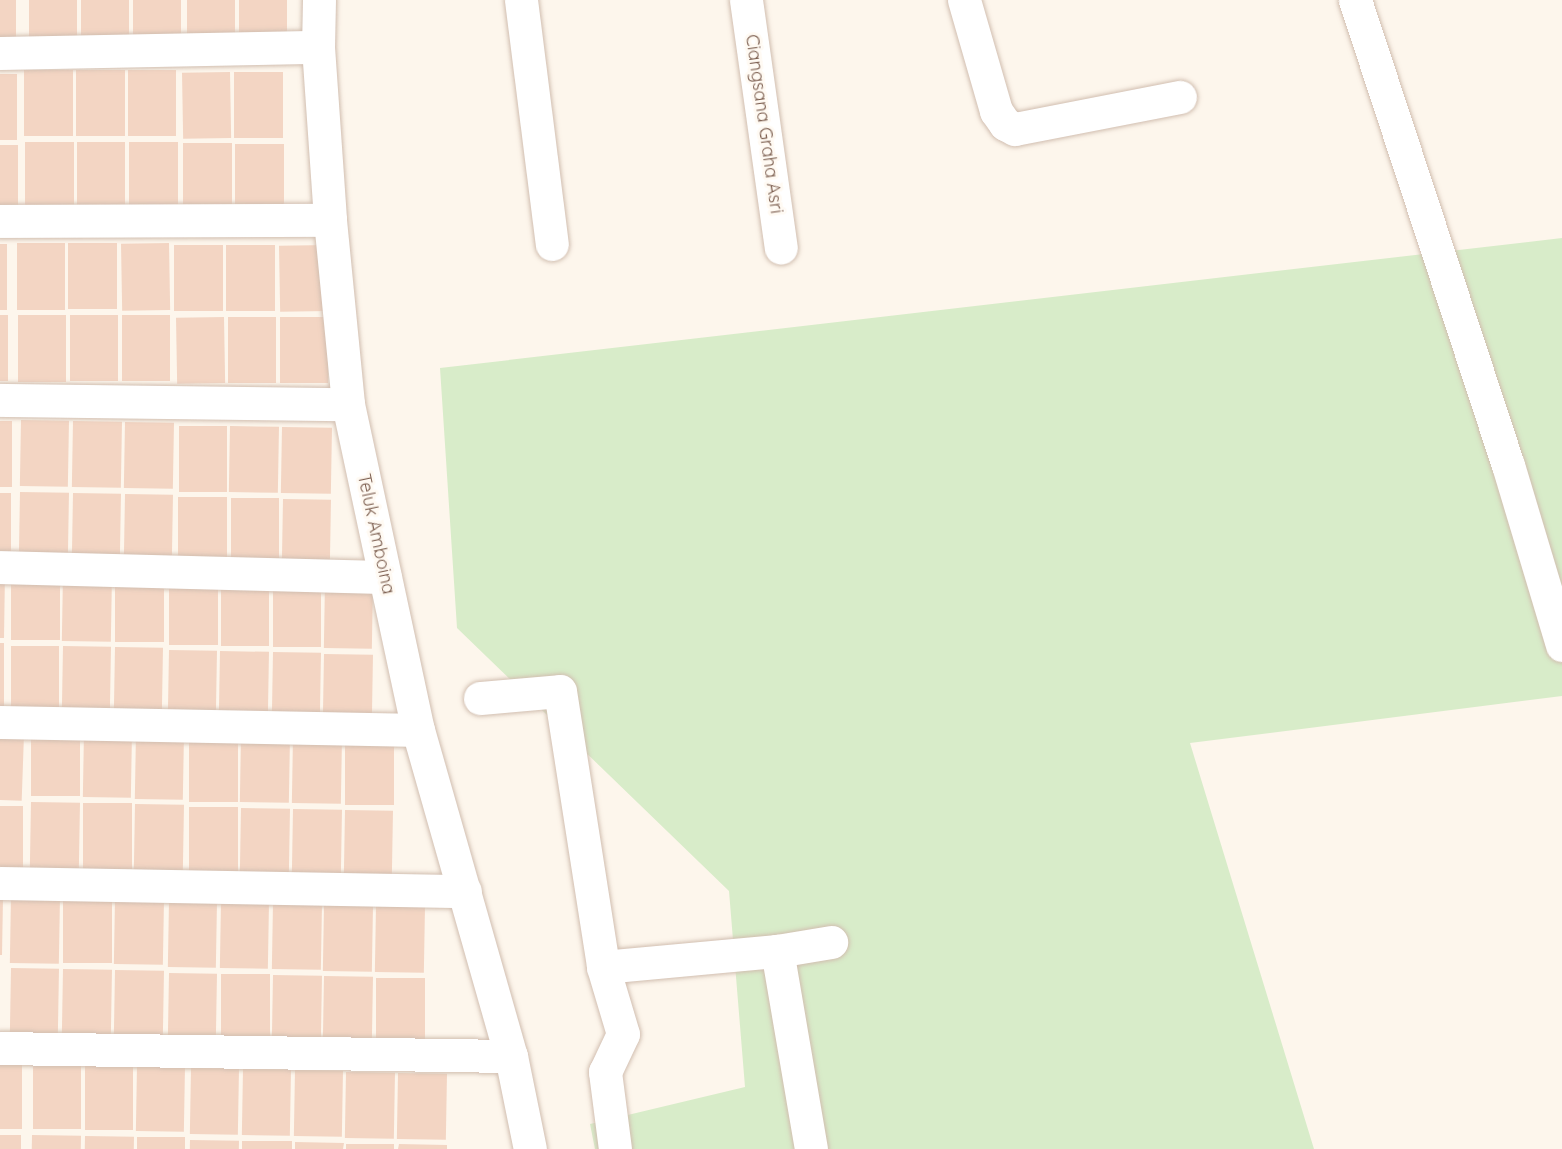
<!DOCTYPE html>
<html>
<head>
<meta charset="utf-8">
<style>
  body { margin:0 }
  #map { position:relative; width:1562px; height:1149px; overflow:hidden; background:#fdf6ec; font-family:Quicksand,sans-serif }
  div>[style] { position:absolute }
  .green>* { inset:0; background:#d8ecc9 }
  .building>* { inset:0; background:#f3d5c3; transform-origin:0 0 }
  .roads { filter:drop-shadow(0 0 2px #d1beb0) drop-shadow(0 0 2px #d1beb0) }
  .minor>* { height:33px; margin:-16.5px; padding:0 16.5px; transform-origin:16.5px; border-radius:16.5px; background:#fff }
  span { translate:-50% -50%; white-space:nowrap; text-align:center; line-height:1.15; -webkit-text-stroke:6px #fffaf3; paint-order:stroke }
  .street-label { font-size:18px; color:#7a5c4d }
</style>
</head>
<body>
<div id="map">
  <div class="green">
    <i style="clip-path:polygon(1562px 238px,1562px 696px,1190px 743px,1314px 1149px,595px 1149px,590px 1124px,745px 1087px,729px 891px,457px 628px,440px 368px)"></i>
  </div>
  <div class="building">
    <i style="left:0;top:0;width:16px;height:40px"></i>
    <i style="left:29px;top:0;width:48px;height:44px"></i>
    <i style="left:81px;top:0;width:48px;height:42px"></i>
    <i style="left:133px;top:0;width:48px;height:40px"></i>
    <i style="left:187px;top:0;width:48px;height:41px"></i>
    <i style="left:239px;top:0;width:48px;height:39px"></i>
    <i style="left:24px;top:70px;width:49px;height:66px"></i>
    <i style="left:76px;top:70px;width:49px;height:66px"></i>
    <i style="left:128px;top:70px;width:48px;height:66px"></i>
    <i style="left:230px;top:72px;width:66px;height:48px;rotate:89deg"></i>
    <i style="left:234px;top:72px;width:49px;height:66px"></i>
    <i style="left:0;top:74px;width:17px;height:66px"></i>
    <i style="left:25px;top:142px;width:49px;height:66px"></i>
    <i style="left:77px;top:142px;width:48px;height:66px"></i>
    <i style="left:129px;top:142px;width:49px;height:66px"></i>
    <i style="left:232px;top:143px;width:67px;height:49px;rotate:90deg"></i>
    <i style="left:235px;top:144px;width:49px;height:66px"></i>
    <i style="left:0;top:145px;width:18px;height:66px"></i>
    <i style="left:65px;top:243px;width:67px;height:48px;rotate:90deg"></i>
    <i style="left:68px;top:243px;width:49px;height:66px"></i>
    <i style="left:169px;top:243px;width:67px;height:48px;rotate:89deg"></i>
    <i style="left:0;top:244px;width:7px;height:66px"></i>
    <i style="left:174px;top:245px;width:49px;height:66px"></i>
    <i style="left:226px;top:245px;width:49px;height:66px"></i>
    <i style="left:327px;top:245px;width:66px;height:48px;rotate:89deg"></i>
    <i style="left:0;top:315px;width:8px;height:66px"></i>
    <i style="left:18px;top:315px;width:48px;height:67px"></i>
    <i style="left:70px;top:315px;width:48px;height:66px"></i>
    <i style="left:122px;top:315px;width:48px;height:66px"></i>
    <i style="left:224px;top:317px;width:66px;height:48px;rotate:89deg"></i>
    <i style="left:228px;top:317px;width:48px;height:66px"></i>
    <i style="left:280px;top:317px;width:48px;height:66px"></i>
    <i style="left:21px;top:420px;width:48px;height:66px;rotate:1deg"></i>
    <i style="left:0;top:421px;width:12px;height:66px"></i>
    <i style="left:73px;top:421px;width:49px;height:66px;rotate:1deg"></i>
    <i style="left:125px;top:422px;width:49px;height:66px;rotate:1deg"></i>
    <i style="left:179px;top:426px;width:48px;height:66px"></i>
    <i style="left:230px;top:426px;width:49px;height:66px;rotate:1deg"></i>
    <i style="left:282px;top:427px;width:50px;height:66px;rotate:1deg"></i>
    <i style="left:20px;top:492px;width:49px;height:66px;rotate:1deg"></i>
    <i style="left:0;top:493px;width:11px;height:66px"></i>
    <i style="left:73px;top:493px;width:48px;height:66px;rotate:1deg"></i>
    <i style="left:125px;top:494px;width:48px;height:66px;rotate:1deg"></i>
    <i style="left:178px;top:497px;width:49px;height:66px"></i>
    <i style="left:231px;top:498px;width:48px;height:66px"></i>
    <i style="left:283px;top:499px;width:48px;height:66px;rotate:1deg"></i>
    <i style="clip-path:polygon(0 572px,5px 572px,4px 638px,0 638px)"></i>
    <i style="left:11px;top:574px;width:49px;height:66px"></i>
    <i style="left:63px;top:574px;width:49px;height:67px;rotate:1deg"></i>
    <i style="left:115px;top:576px;width:49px;height:66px"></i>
    <i style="left:169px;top:579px;width:49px;height:66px"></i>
    <i style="left:221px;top:580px;width:48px;height:66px"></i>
    <i style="left:273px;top:581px;width:48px;height:66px"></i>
    <i style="left:325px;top:582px;width:48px;height:66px;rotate:1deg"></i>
    <i style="left:0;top:643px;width:4px;height:67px"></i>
    <i style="left:11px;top:646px;width:48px;height:66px"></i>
    <i style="left:63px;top:646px;width:48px;height:66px;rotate:1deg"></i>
    <i style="left:115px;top:647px;width:48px;height:66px;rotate:1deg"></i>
    <i style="left:169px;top:650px;width:48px;height:66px;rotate:1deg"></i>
    <i style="left:220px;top:651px;width:49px;height:66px;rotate:1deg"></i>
    <i style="left:273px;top:652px;width:48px;height:67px;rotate:1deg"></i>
    <i style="left:324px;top:654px;width:49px;height:66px;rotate:1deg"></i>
    <i style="left:31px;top:731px;width:49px;height:65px"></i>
    <i style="left:84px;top:731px;width:48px;height:66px;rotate:1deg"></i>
    <i style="left:136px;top:732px;width:48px;height:67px;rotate:1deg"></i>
    <i style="left:0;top:734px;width:24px;height:66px;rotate:2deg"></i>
    <i style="left:189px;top:736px;width:49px;height:66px"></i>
    <i style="left:241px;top:736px;width:49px;height:66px;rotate:1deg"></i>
    <i style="left:293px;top:737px;width:49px;height:66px;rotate:1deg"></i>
    <i style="left:345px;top:739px;width:49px;height:66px"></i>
    <i style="left:31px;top:802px;width:49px;height:66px;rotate:1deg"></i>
    <i style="left:83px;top:803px;width:49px;height:66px"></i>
    <i style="left:135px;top:804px;width:49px;height:66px;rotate:1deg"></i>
    <i style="left:0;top:806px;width:23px;height:66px"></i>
    <i style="left:189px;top:807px;width:49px;height:66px"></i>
    <i style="left:241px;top:808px;width:49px;height:66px;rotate:1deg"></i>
    <i style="left:293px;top:809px;width:49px;height:66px;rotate:1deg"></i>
    <i style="left:345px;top:810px;width:48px;height:66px;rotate:1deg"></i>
    <i style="left:11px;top:896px;width:49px;height:67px;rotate:1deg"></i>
    <i style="clip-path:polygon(0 898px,3px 898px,2px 955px,0 955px)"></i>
    <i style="left:63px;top:898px;width:49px;height:65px"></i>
    <i style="left:115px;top:899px;width:49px;height:65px;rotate:1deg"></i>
    <i style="left:169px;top:901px;width:48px;height:66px;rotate:1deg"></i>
    <i style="left:221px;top:902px;width:48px;height:66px;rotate:1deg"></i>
    <i style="left:273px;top:903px;width:49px;height:66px;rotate:1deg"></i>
    <i style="left:324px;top:905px;width:49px;height:66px;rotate:1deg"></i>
    <i style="left:376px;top:906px;width:49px;height:66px;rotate:1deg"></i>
    <i style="left:11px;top:968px;width:48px;height:66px;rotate:1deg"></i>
    <i style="left:63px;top:969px;width:49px;height:66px;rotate:1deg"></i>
    <i style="left:115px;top:970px;width:49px;height:66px;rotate:1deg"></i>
    <i style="left:169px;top:973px;width:48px;height:66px;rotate:1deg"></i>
    <i style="left:221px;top:974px;width:49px;height:66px"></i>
    <i style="left:273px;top:975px;width:49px;height:66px;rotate:1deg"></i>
    <i style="left:324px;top:976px;width:49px;height:66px;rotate:1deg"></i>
    <i style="left:376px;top:978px;width:49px;height:65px"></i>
    <i style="left:0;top:1063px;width:22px;height:66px"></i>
    <i style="left:33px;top:1064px;width:48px;height:65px"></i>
    <i style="left:85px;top:1065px;width:48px;height:65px"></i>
    <i style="left:137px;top:1066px;width:48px;height:65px;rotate:1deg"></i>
    <i style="left:191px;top:1068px;width:48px;height:66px;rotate:1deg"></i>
    <i style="left:243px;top:1069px;width:48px;height:66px;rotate:1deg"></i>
    <i style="left:295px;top:1070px;width:48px;height:66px;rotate:1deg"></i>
    <i style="left:346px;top:1072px;width:49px;height:66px;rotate:1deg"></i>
    <i style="left:398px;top:1073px;width:49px;height:66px;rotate:1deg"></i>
    <i style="left:0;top:1135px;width:21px;height:14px"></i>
    <i style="left:32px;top:1135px;width:49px;height:14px;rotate:1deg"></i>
    <i style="left:85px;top:1136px;width:49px;height:13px;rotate:1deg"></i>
    <i style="left:137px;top:1137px;width:48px;height:12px"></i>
    <i style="left:190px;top:1140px;width:49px;height:9px;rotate:1deg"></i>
    <i style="left:242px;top:1141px;width:50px;height:8px"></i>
    <i style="clip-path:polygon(295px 1142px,344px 1143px,343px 1149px,295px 1149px)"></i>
    <i style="left:346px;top:1144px;width:48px;height:5px"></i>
    <i style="clip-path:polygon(399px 1144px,447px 1145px,447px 1149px,398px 1149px)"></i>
  </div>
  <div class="roads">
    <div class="minor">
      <i style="left:319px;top:0;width:47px;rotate:91.2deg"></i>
      <i style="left:318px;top:47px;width:173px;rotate:86deg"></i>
      <i style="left:330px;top:220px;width:185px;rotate:84.4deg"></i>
      <i style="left:348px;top:404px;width:333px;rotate:77.9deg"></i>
      <i style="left:418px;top:730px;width:339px;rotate:74.1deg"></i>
      <i style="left:511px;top:1056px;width:95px;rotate:78.5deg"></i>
      <i style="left:521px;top:0;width:246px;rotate:82.8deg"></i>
      <i style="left:746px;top:0;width:250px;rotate:82deg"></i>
      <i style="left:964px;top:0;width:116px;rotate:73.9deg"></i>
      <i style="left:996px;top:111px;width:16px;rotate:55deg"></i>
      <i style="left:1005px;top:124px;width:11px;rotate:27deg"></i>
      <i style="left:1015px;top:129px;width:168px;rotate:-11deg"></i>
      <i style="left:1355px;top:0;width:490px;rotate:71.8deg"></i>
      <i style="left:1508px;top:465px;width:188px;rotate:73.3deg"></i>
      <i style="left:0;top:53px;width:318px;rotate:-1.1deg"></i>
      <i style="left:0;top:221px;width:330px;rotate:-0.2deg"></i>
      <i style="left:0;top:400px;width:348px;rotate:0.7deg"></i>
      <i style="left:0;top:567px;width:385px;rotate:1.5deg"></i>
      <i style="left:480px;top:698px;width:80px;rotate:-5deg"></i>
      <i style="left:560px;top:691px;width:279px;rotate:81.1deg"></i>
      <i style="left:0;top:722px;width:418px;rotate:1.1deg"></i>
      <i style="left:0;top:883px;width:465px;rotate:1deg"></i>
      <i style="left:0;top:1048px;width:511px;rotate:0.9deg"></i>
      <i style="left:615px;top:1149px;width:78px;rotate:-97.4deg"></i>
      <i style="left:605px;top:1072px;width:42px;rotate:-64.7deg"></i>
      <i style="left:623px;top:1034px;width:70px;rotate:-106.6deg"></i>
      <i style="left:603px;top:967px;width:175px;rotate:-5.3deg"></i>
      <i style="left:811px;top:1149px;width:201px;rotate:-99.7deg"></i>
      <i style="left:777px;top:951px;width:55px;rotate:-9.5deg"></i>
    </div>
  </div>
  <div class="street-label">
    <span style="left:764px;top:124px;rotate:82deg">Ciangsana Graha Asri</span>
    <span style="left:376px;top:534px;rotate:78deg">Teluk Amboina</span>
  </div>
</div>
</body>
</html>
